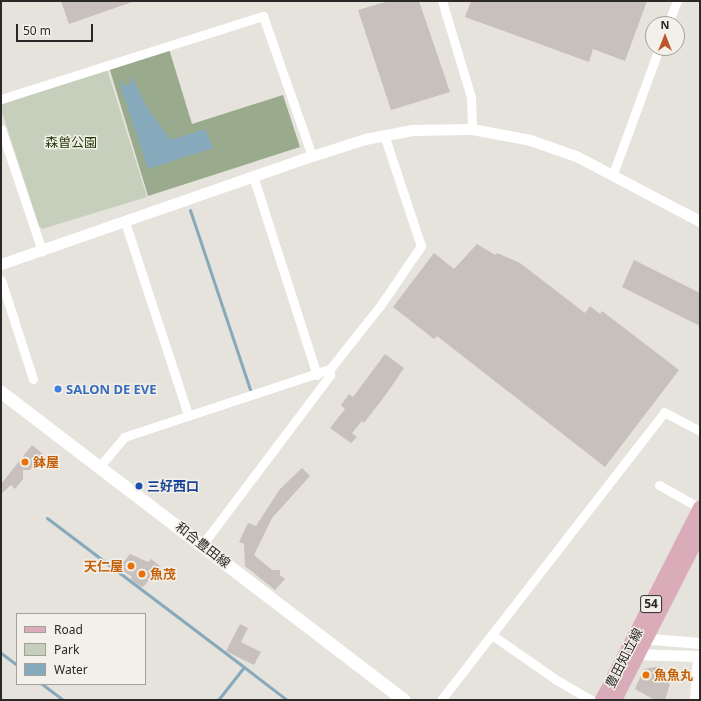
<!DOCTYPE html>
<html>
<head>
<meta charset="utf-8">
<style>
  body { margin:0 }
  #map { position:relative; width:701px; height:701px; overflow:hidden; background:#e6e2dc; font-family:"Noto Sans","Noto Sans JP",sans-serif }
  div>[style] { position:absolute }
  .green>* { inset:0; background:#c5cfbc }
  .forest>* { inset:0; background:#9aaa8c }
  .water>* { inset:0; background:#86aabb }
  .stream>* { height:3px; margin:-1.5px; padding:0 1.5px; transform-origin:1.5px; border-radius:1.5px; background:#86aabb }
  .building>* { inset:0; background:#c7c0bc }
  .minor>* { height:9px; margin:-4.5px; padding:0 4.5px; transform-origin:4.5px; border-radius:4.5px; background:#fff }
  .tertiary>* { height:11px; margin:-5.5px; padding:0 5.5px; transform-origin:5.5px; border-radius:5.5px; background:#fff }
  .secondary>* { height:13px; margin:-6.5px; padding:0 6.5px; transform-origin:6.5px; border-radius:6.5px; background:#fff }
  .primary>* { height:14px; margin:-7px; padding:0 7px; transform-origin:7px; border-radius:7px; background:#daabb9 }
  .dots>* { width:11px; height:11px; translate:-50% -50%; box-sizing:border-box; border:2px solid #f3f0e9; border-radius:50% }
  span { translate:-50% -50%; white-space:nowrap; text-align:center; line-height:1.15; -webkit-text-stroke:3px #f3f0e9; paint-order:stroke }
  .shield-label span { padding:1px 3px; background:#f3f0e9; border:1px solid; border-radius:3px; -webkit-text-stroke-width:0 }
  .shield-label { font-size:12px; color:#2a2927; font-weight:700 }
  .park-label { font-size:13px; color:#263b0c }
  .shop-label { font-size:13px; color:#366cbe; font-weight:700 }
  .left { translate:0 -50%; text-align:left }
  .food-label { font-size:13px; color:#c56008; font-weight:700 }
  .right { translate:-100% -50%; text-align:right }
  .transit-label { font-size:13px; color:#164399; font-weight:700 }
  .street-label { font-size:13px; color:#2a2927 }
  .frame { position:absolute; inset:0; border:2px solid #2a2927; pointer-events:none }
  .legend { position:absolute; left:16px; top:613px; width:130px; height:72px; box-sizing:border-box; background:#f3f0e9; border:1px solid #a3a09b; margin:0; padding:5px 7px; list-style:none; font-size:12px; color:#2a2927 }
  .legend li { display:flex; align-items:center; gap:8px; height:20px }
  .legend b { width:20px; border:1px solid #a3a09b }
  .north { position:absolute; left:645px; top:16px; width:40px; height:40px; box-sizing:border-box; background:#f3f0e9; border:1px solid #a3a09b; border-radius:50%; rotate:0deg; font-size:11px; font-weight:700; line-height:16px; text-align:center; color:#2a2927 }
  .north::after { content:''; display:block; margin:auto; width:14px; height:18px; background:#bc562a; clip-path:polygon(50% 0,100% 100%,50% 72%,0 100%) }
  .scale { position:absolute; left:16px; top:24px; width:77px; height:18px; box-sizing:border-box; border:2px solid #2a2927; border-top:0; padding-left:5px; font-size:12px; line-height:14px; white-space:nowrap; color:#2a2927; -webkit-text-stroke:3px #f3f0e9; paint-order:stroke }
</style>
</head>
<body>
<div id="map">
  <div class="green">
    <i style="clip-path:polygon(107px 69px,147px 197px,42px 229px,39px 226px,1px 109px,3px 104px)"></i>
  </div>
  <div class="forest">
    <i style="clip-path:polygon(169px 49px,192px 124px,283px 95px,300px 147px,148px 196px,109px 67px)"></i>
  </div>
  <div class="water">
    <i style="clip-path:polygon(133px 78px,146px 106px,171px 140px,205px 129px,213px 148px,148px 169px,119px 82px,121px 81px,124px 86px,131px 84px,130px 79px)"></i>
  </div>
  <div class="stream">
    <i style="left:190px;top:210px;width:189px;rotate:71.5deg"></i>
    <i style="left:47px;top:518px;width:247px;rotate:37.1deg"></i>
    <i style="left:1px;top:653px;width:20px;rotate:37deg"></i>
    <i style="left:42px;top:684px;width:26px;rotate:37deg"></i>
    <i style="left:218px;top:700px;width:42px;rotate:-51.8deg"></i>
    <i style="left:244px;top:667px;width:54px;rotate:37.5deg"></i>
  </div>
  <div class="building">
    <i style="clip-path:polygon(61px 1px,132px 1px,132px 2px,69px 24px)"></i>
    <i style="clip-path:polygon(389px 1px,419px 1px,450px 92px,391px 110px,358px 10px)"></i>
    <i style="clip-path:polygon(471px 1px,647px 1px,625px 61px,593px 49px,589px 62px,465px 17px)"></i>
    <i style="clip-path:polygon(477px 244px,495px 255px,497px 253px,520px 263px,585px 313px,590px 306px,600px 314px,602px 311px,679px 370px,605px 467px,437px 336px,434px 339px,393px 307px,434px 253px,454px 269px)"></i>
    <i style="clip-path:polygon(634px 260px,700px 293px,700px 326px,622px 287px)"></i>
    <i style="clip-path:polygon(385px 354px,404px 368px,387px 393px,364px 423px,362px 421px,352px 433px,357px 437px,351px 443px,330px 428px,345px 409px,341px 405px,349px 394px,353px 397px)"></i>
    <i style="clip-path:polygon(32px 445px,43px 454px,30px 470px,23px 470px,23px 479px,15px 489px,11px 485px,1px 494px,1px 484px)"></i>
    <i style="clip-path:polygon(302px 468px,310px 476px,272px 518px,254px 555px,272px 570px,280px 570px,280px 575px,285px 579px,275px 590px,245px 566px,244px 544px,239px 542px,248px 523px,256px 526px,280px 489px)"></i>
    <i style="clip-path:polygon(130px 554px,148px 562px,151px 559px,160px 566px,144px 586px,141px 587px,131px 579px,132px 577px,119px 568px)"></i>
    <i style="clip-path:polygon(240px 624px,248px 628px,241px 642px,261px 652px,254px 665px,226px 651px)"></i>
    <i style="clip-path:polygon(660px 666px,665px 681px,670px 684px,665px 700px,655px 700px,635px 689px,644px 669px)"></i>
  </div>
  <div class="minor">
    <i style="left:442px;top:1px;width:100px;rotate:73.2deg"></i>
    <i style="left:471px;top:97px;width:32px;rotate:88deg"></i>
    <i style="left:668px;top:24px;width:25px;rotate:-69deg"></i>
    <i style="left:1px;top:99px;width:275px;rotate:-17.6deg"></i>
    <i style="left:263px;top:16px;width:148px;rotate:70.7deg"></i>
    <i style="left:1px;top:129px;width:129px;rotate:71.4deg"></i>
    <i style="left:613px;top:174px;width:134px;rotate:-69.9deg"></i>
    <i style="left:253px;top:176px;width:209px;rotate:72.2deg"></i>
    <i style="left:125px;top:222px;width:203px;rotate:71.9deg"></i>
    <i style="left:1px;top:280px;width:104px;rotate:72.1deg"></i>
    <i style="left:100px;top:466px;width:38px;rotate:-50deg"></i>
    <i style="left:124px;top:437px;width:217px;rotate:-18.3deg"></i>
    <i style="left:330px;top:369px;width:80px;rotate:-51.6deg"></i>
    <i style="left:380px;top:306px;width:73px;rotate:-55.7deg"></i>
    <i style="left:421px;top:246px;width:117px;rotate:-108.4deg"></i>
    <i style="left:659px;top:485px;width:47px;rotate:29.3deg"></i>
    <i style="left:202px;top:545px;width:213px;rotate:-53deg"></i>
    <i style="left:330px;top:375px;width:6px;rotate:-90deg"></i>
    <i style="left:492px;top:635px;width:77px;rotate:34.9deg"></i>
    <i style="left:555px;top:679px;width:42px;rotate:30.3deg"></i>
    <i style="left:441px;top:700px;width:364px;rotate:-52.2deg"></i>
    <i style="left:664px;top:412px;width:41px;rotate:27.8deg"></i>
    <i style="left:694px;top:700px;width:44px;rotate:-86.1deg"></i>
  </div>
  <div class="tertiary">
    <i style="left:1px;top:264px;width:329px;rotate:-19.2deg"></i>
    <i style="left:312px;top:156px;width:56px;rotate:-17.8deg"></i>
    <i style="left:365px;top:139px;width:48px;rotate:-10.8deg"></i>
    <i style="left:412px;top:130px;width:60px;rotate:-1deg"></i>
    <i style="left:472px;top:129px;width:59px;rotate:10.7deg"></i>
    <i style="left:530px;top:140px;width:49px;rotate:19.2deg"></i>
    <i style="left:576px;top:156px;width:140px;rotate:27.7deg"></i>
    <i style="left:639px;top:638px;width:61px;rotate:4.7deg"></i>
    <i style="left:631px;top:654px;width:69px;rotate:1.7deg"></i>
  </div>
  <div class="secondary">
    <i style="left:1px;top:392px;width:507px;rotate:37.39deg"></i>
  </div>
  <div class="primary">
    <i style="left:602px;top:700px;width:216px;rotate:-63deg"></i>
    <i style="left:615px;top:700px;width:187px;rotate:-63deg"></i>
  </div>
  <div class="dots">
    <i style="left:58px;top:389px;background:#3f7fe0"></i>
    <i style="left:25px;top:462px;background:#e8710a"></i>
    <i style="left:139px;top:486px;background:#1a4fb4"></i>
    <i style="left:131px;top:566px;background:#e8710a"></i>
    <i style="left:142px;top:574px;background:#e8710a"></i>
    <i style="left:646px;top:675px;background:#e8710a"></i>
  </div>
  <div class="shield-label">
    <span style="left:651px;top:604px">54</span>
  </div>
  <div class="park-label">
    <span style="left:71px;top:142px">森曽公園</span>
  </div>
  <div class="shop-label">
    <span class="left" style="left:66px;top:389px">SALON DE EVE</span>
  </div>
  <div class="food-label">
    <span class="left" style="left:33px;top:462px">鉢屋</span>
    <span class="right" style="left:123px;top:566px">天仁屋</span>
    <span class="left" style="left:150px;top:574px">魚茂</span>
    <span class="left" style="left:654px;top:675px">魚魚丸</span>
  </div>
  <div class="transit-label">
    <span class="left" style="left:147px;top:486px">三好西口</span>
  </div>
  <div class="street-label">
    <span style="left:203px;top:545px;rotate:38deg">和合豊田線</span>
    <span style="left:624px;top:658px;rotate:-63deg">豊田知立線</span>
  </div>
  <div class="frame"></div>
  <ul class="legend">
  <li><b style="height:5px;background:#daabb9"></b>Road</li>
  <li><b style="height:11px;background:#c5cfbc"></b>Park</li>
  <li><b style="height:11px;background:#86aabb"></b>Water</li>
  </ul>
  <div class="north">N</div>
  <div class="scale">50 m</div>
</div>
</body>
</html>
